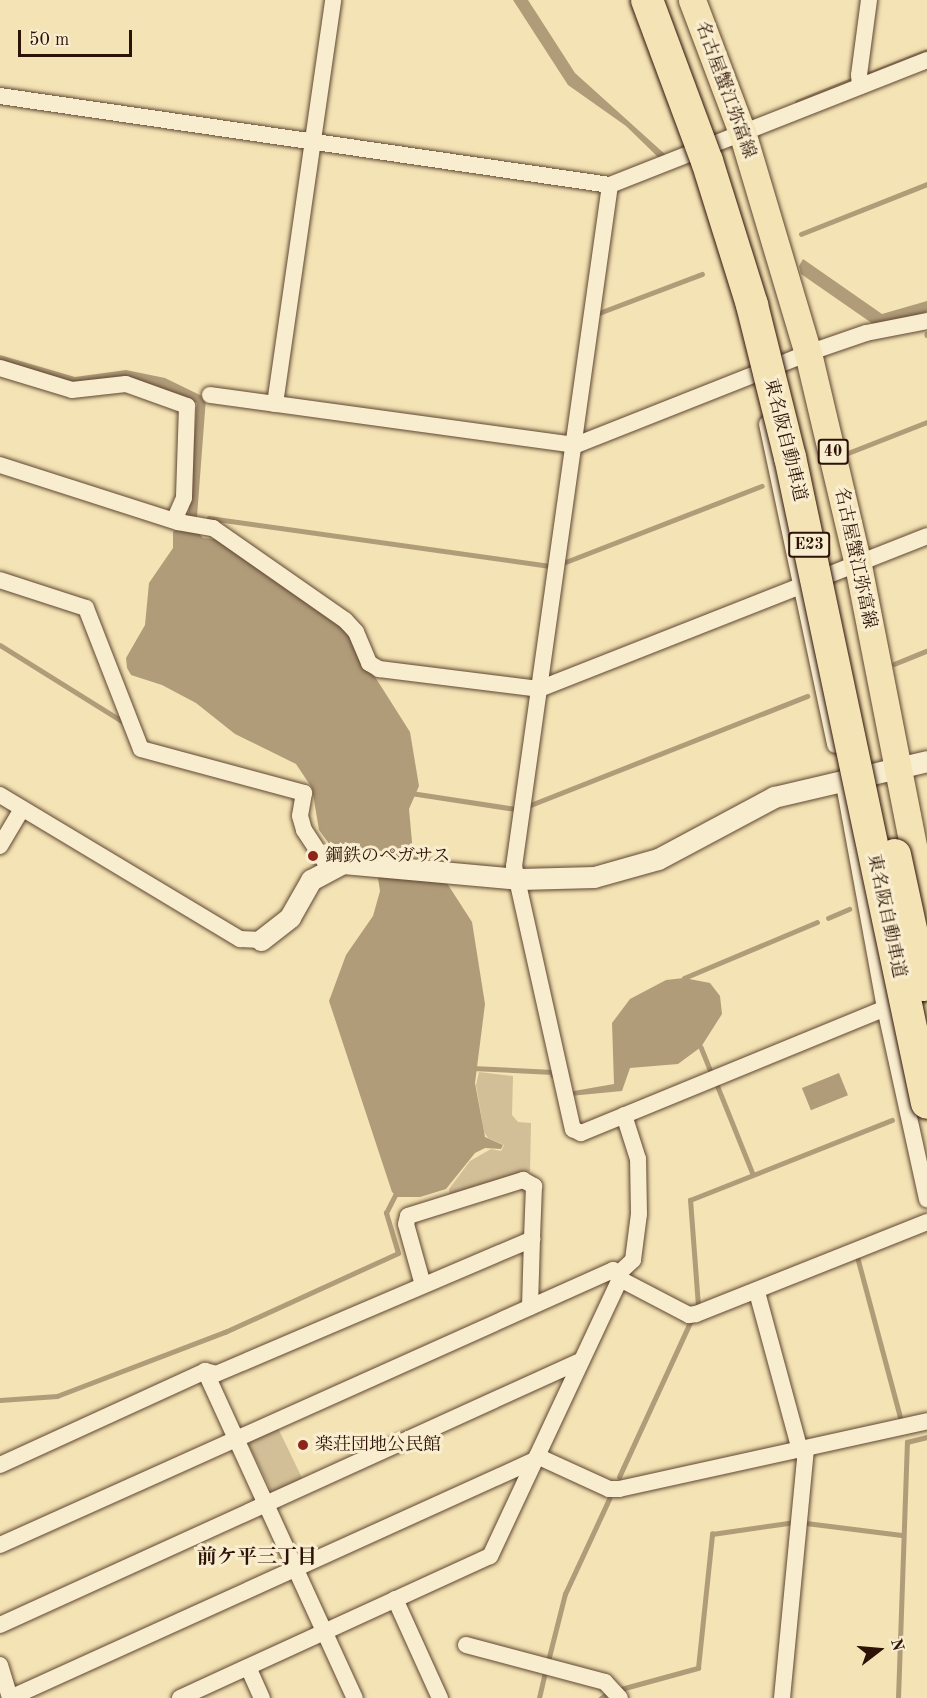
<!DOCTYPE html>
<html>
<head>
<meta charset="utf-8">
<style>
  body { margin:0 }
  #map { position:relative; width:927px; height:1698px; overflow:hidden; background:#f4e3b4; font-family:"Old Standard TT","Noto Serif JP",serif }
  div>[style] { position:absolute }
  .green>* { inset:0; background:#d2bf97 }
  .water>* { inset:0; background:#b09c79; transform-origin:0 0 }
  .stream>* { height:4.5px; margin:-2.25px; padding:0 2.25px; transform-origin:2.25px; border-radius:2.25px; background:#b09c79 }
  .roads { filter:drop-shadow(0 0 2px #5f4632) drop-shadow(0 0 2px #5f4632) }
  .minor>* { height:16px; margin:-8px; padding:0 8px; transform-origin:8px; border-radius:8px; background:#f8edce }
  .tertiary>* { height:21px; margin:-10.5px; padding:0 10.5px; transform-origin:10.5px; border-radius:10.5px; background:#f8edce }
  .primary>* { height:27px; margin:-13.5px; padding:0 13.5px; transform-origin:13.5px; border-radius:13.5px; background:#f4e3b4 }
  .bridges { filter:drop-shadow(0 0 2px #2d1207) drop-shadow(0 0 2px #2d1207) }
  .motorway-bridge>* { height:32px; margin:-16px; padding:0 16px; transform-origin:16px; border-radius:16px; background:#f4e3b4 }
  .dots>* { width:16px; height:16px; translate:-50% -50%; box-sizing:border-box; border:3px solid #f8edce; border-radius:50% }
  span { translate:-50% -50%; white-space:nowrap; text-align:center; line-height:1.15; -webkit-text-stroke:6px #f8edce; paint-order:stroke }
  .shield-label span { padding:2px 4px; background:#f8edce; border:2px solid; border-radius:4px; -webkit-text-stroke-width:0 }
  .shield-label { font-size:16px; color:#2d1207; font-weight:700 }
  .street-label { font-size:18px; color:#2d1207 }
  .poi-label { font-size:18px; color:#2d1207 }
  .left { translate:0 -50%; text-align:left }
  .neighbourhood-label { font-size:20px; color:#2d1207; font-weight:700 }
  .north { position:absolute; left:849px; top:1620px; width:60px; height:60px; -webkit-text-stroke:4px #f8edce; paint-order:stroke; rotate:74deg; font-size:16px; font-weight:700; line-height:24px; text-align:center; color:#2d1207 }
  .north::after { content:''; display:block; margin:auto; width:21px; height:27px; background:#2d1207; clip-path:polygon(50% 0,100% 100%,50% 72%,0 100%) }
  .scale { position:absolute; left:18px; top:30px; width:114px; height:27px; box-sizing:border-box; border:3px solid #2d1207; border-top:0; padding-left:8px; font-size:18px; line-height:21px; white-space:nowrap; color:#2d1207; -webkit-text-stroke:4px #f8edce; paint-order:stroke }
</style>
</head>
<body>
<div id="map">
  <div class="green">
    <i style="clip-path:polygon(479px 1072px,513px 1076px,512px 1115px,518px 1122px,531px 1123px,530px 1171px,450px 1196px,449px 1189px,470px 1161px,491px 1149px,501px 1151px,504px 1145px,488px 1138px,484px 1132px,476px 1085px)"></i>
    <i style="clip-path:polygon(278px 1428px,303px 1480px,277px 1493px,271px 1490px,249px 1445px,251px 1441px)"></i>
  </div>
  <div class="water">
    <i style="clip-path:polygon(513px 0,528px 0,575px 73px,667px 156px,662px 161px,626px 126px,568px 85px)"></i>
    <i style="clip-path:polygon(803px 259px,882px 314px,927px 301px,927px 312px,876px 326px,801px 274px,799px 266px)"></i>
    <i style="clip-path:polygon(0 355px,75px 377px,126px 370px,165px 378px,206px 398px,196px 530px,203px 538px,217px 539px,346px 631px,410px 732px,419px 786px,409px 809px,413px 853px,411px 874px,443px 877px,472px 922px,485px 1004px,475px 1083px,485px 1137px,503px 1145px,501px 1149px,485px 1148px,475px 1153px,446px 1189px,420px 1197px,397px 1197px,392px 1192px,329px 1001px,346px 955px,373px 916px,380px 891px,377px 872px,380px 854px,325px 850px,328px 842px,319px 830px,312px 788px,296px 764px,235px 734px,196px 703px,162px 685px,131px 675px,127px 668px,126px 658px,145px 625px,149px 583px,173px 548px,173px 532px,188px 518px,197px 403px,127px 379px,74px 386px,0 364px)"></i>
    <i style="clip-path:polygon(684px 978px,710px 983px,720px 996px,722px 1014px,701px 1047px,678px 1064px,630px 1068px,622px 1091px,570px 1096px,568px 1092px,614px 1084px,612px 1023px,630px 999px,666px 980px)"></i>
    <i style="left:839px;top:1073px;width:24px;height:40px;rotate:68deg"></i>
  </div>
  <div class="stream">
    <i style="left:869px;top:74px;width:62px;rotate:-21.6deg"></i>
    <i style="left:797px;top:102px;width:59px;rotate:-21.8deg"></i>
    <i style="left:801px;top:234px;width:136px;rotate:-21.6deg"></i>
    <i style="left:599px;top:313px;width:110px;rotate:-20.7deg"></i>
    <i style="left:927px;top:334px;width:1px;rotate:90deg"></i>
    <i style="left:848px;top:453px;width:85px;rotate:-21.4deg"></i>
    <i style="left:209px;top:518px;width:344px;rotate:8deg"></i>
    <i style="left:563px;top:563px;width:213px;rotate:-21.2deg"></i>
    <i style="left:0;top:645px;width:144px;rotate:31.9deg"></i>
    <i style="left:894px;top:664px;width:35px;rotate:-22deg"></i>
    <i style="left:411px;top:793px;width:105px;rotate:8.7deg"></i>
    <i style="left:528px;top:806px;width:300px;rotate:-21.5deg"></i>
    <i style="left:828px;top:918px;width:23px;rotate:-23deg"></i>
    <i style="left:684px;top:978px;width:144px;rotate:-22.8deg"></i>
    <i style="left:701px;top:1047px;width:29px;rotate:68deg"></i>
    <i style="left:472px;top:1068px;width:81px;rotate:2.8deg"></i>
    <i style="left:553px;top:1072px;width:3px;rotate:90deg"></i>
    <i style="left:716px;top:1082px;width:99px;rotate:68.1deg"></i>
    <i style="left:857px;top:1255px;width:170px;rotate:75deg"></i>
    <i style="left:698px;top:1306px;width:106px;rotate:-94.3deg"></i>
    <i style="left:690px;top:1200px;width:217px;rotate:-21.6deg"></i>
    <i style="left:0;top:1400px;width:57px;rotate:-4deg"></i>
    <i style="left:57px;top:1396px;width:180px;rotate:-20.9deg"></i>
    <i style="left:225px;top:1332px;width:190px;rotate:-24.5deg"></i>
    <i style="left:398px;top:1253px;width:42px;rotate:-106.7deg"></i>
    <i style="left:386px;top:1213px;width:20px;rotate:-63deg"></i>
    <i style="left:619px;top:1477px;width:175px;rotate:-65.3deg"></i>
    <i style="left:806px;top:1523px;width:98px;rotate:7.1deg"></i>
    <i style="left:548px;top:1661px;width:69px;rotate:-75.8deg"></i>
    <i style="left:565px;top:1594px;width:105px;rotate:-65.1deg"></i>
    <i style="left:621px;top:1689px;width:80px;rotate:-15.3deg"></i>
    <i style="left:698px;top:1668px;width:135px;rotate:-84deg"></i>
    <i style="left:712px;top:1534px;width:84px;rotate:-8.2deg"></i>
    <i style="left:539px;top:1698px;width:27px;rotate:-77deg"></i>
    <i style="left:601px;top:1698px;width:11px;rotate:-34deg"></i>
    <i style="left:898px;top:1698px;width:256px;rotate:-88deg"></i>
    <i style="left:907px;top:1442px;width:21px;rotate:-14deg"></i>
  </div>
  <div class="roads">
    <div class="minor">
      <i style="left:860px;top:86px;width:11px;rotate:-95deg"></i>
      <i style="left:859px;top:75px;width:76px;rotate:-82.4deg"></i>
      <i style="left:0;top:96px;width:616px;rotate:8.3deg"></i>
      <i style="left:610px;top:185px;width:341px;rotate:-21.5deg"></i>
      <i style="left:610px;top:185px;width:688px;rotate:98.02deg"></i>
      <i style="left:514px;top:866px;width:270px;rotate:77.4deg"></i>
      <i style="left:573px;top:1129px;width:9px;rotate:27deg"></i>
      <i style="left:581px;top:1133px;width:356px;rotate:-22.3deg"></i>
      <i style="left:0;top:368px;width:75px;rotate:17deg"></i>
      <i style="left:72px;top:390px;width:54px;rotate:-6.3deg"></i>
      <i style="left:126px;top:384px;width:65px;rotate:19.8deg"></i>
      <i style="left:187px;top:406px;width:92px;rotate:91.9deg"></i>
      <i style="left:184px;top:498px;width:24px;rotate:114deg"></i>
      <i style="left:210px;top:395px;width:369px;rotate:7.8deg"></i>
      <i style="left:576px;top:445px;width:250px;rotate:-21.6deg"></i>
      <i style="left:808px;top:353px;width:61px;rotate:-19deg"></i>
      <i style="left:866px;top:333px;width:62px;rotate:-11.1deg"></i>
      <i style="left:275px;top:404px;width:408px;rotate:-81.8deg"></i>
      <i style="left:767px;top:424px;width:328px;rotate:78deg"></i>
      <i style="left:0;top:465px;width:187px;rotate:17.8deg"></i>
      <i style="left:178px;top:522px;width:36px;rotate:10deg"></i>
      <i style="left:213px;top:528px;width:161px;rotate:34.9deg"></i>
      <i style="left:345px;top:620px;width:16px;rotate:47deg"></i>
      <i style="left:356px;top:632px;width:34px;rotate:67deg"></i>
      <i style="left:369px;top:663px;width:12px;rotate:31deg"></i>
      <i style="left:379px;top:669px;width:161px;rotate:7.1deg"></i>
      <i style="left:539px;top:689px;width:417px;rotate:-21.5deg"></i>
      <i style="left:0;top:580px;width:90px;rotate:18deg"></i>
      <i style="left:86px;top:608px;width:151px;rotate:68.7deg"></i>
      <i style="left:141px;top:749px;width:169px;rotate:15.1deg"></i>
      <i style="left:304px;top:793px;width:23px;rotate:100deg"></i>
      <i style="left:300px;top:816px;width:15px;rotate:74deg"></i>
      <i style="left:304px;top:830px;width:45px;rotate:56.7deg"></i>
      <i style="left:845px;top:790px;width:222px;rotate:79.6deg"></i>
      <i style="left:885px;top:1008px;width:196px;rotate:77.6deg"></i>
      <i style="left:0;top:795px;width:280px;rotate:31deg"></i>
      <i style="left:240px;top:939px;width:21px;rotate:3deg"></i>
      <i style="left:0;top:846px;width:43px;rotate:-59.3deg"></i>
      <i style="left:617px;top:1275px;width:22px;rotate:-43deg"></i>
      <i style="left:633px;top:1260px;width:46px;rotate:-82.6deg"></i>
      <i style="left:639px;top:1214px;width:55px;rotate:-91deg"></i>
      <i style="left:638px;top:1159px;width:46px;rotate:-107.7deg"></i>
      <i style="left:620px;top:1279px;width:78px;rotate:27.6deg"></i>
      <i style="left:689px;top:1315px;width:7px;rotate:-8deg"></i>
      <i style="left:696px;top:1314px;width:249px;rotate:-21.7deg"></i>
      <i style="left:423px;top:1285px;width:63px;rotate:-105.6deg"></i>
      <i style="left:406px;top:1224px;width:8px;rotate:-76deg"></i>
      <i style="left:408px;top:1216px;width:121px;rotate:-17.4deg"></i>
      <i style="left:523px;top:1180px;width:13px;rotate:29deg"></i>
      <i style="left:534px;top:1186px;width:53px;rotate:92.2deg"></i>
      <i style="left:757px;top:1292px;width:164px;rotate:74.8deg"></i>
      <i style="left:205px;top:1371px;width:360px;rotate:65.4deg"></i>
      <i style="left:537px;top:1456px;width:79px;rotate:24.6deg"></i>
      <i style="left:609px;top:1489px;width:10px"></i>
      <i style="left:619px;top:1489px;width:315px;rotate:-12.4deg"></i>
      <i style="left:0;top:1465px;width:226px;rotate:-24.6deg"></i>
      <i style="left:205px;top:1371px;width:11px;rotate:15deg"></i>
      <i style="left:216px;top:1374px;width:344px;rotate:-23.1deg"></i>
      <i style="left:532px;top:1239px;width:68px;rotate:91.7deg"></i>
      <i style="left:0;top:1545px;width:672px;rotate:-24.16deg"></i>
      <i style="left:613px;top:1270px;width:11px;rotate:52deg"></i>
      <i style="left:620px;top:1279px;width:306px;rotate:115.1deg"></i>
      <i style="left:490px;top:1556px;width:341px;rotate:155.4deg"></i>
      <i style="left:395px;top:1599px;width:109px;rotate:65.6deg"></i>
      <i style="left:0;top:1625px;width:635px;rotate:-24.47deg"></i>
      <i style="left:466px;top:1645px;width:144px;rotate:14.9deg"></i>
      <i style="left:605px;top:1682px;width:22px;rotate:47deg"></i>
      <i style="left:0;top:1665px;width:34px;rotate:73deg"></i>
      <i style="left:248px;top:1667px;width:34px;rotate:66deg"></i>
      <i style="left:10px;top:1698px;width:576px;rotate:-24.39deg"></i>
      <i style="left:782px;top:1698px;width:250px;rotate:-84.5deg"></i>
    </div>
    <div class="tertiary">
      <i style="left:261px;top:940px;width:37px;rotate:-38deg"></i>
      <i style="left:290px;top:917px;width:43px;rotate:-60.4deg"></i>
      <i style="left:311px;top:880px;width:36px;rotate:-28deg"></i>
      <i style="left:343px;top:863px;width:178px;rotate:5.2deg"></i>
      <i style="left:520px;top:879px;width:74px;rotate:-1.5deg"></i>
      <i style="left:594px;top:877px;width:66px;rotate:-15.7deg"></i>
      <i style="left:658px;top:859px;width:132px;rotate:-28.1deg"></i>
      <i style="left:774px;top:797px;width:157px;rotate:-13.2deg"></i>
    </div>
    <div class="primary">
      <i style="left:692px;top:0;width:141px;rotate:69.3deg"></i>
      <i style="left:742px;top:132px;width:231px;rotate:73.4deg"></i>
      <i style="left:808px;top:353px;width:213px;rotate:76.7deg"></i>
      <i style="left:857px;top:560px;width:364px;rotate:78.9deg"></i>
    </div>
  </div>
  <div class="bridges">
    <div class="motorway-bridge">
      <i style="left:647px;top:0;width:172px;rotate:69.6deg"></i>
      <i style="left:707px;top:161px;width:151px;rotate:72.6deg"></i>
      <i style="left:752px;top:305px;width:157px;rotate:76deg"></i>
      <i style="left:790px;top:457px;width:660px;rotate:78.03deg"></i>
      <i style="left:895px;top:855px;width:133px;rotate:77.8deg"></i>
    </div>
  </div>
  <div class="dots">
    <i style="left:313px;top:856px;background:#8f2418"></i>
    <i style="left:303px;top:1445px;background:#8f2418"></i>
  </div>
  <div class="shield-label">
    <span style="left:833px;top:452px">40</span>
    <span style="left:809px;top:545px">E23</span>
  </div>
  <div class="street-label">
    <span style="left:725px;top:90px;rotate:70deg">名古屋蟹江弥富線</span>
    <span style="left:785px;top:440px;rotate:76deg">東名阪自動車道</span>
    <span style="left:855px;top:558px;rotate:78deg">名古屋蟹江弥富線</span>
    <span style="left:886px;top:916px;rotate:78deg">東名阪自動車道</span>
  </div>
  <div class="poi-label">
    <span class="left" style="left:325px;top:856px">鋼鉄のペガサス</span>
    <span class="left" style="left:315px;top:1445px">楽荘団地公民館</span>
  </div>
  <div class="neighbourhood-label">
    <span style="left:257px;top:1558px">前ケ平三丁目</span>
  </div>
  <div class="north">N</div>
  <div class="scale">50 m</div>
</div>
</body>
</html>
